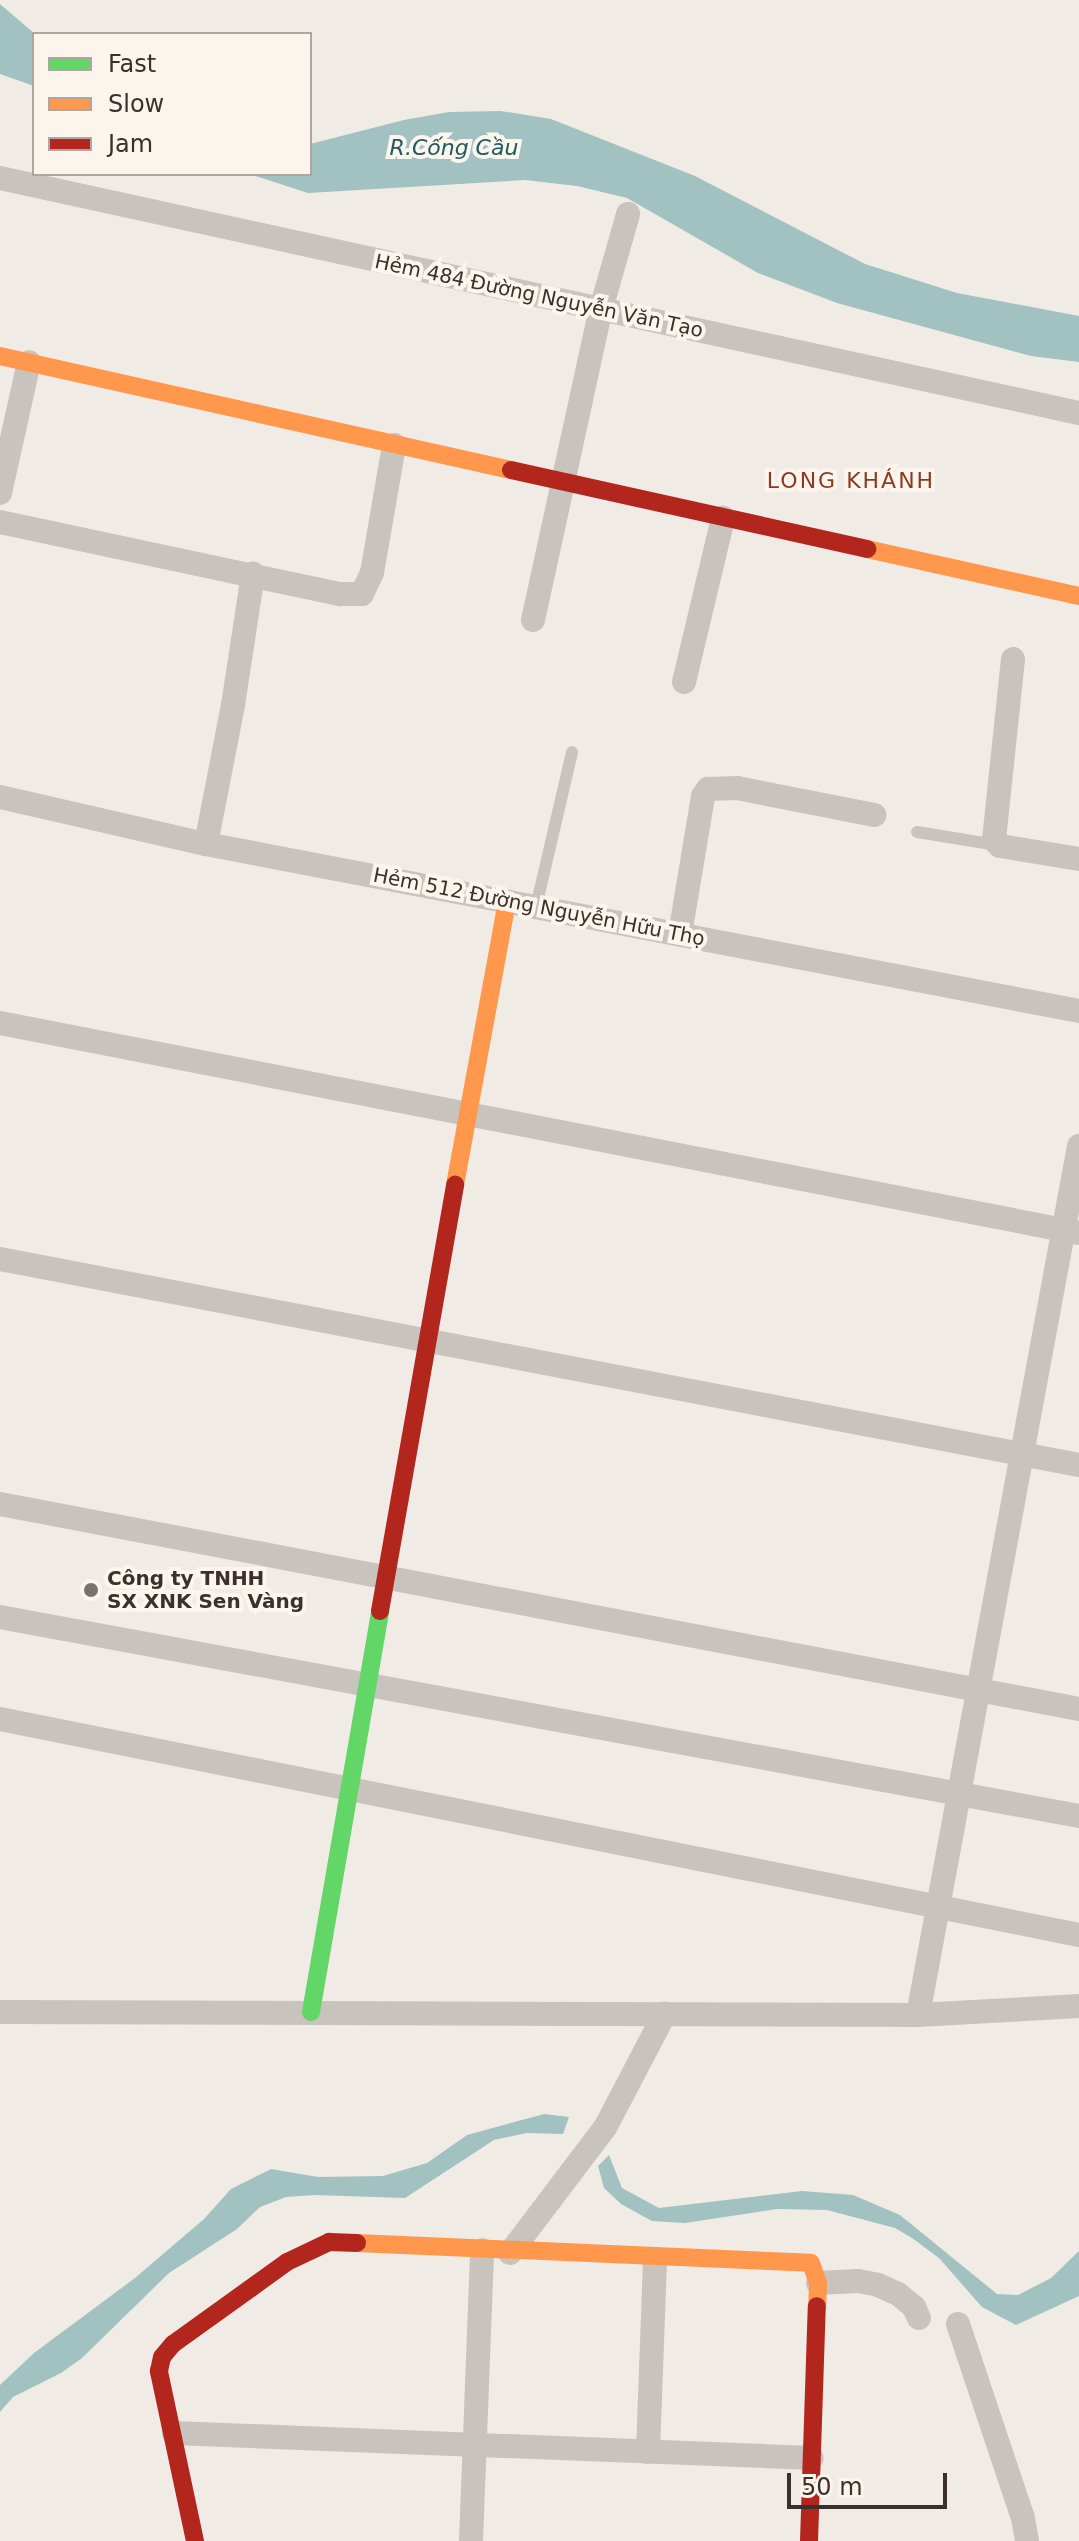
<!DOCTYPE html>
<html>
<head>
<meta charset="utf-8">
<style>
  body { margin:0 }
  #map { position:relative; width:1079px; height:2541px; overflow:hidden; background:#f0ebe5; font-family:"DejaVu Sans",sans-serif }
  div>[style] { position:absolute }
  .water>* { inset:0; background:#a1c2c1 }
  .lane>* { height:12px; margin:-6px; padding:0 6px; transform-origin:6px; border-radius:6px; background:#c9c3be }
  .street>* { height:24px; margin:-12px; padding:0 12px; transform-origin:12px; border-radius:12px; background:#c9c3be }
  .fast>* { height:18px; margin:-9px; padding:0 9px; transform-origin:9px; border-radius:9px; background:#63d668 }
  .slow>* { height:18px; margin:-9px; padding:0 9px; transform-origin:9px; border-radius:9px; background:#ff974d }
  .jam>* { height:18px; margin:-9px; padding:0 9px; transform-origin:9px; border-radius:9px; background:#b3261e }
  .dots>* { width:22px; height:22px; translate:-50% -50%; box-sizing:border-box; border:4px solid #fbf5ee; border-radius:50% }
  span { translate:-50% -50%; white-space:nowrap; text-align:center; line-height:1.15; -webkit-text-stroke:8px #fbf5ee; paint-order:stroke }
  .street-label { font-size:20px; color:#3b302b }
  .poi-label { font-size:20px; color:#3b302b; font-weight:700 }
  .left { translate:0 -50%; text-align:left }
  .water-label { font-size:22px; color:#1f5a5e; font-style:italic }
  .neighbourhood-label { font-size:22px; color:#8c3b22; letter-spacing:2px }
  .legend { position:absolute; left:32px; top:32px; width:280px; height:144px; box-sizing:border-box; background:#fbf5ee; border:2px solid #aea6a0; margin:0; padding:10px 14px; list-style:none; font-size:24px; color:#3b302b }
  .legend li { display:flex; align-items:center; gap:16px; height:40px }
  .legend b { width:40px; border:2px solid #aea6a0 }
  .scale { position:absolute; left:787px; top:2473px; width:160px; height:36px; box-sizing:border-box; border:4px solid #3b302b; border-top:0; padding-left:10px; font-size:24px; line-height:28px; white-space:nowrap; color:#3b302b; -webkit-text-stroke:6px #fbf5ee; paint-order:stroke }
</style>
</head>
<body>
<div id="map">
  <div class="water">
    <i style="clip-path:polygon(0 4px,35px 34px,34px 86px,0 74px)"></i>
    <i style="clip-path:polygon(501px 111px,551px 119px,695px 176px,865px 264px,957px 293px,1079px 316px,1079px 362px,1031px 356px,837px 303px,758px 273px,627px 198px,577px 186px,525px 180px,308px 193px,249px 174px,310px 174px,310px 144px,404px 120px,449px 112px)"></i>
    <i style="clip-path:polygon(544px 2114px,569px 2117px,563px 2134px,527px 2133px,494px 2140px,405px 2198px,315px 2195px,286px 2197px,260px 2207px,237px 2229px,169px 2273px,82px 2358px,61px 2373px,13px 2397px,0 2412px,0 2385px,34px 2353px,135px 2278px,204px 2219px,231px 2189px,271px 2169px,318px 2177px,383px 2176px,427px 2163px,467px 2135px)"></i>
    <i style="clip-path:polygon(609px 2155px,622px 2188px,659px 2208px,802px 2191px,853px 2195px,900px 2215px,997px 2294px,1018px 2295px,1051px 2278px,1079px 2251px,1079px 2296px,1016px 2325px,982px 2307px,939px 2258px,912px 2238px,895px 2228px,827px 2210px,777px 2209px,685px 2223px,652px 2221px,621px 2204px,604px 2188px,598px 2166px)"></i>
  </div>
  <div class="lane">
    <i style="left:917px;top:832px;width:80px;rotate:9.3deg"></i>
    <i style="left:536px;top:907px;width:159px;rotate:-76.9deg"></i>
  </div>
  <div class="street">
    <i style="left:0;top:178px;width:1104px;rotate:12.29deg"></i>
    <i style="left:0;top:493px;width:134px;rotate:-77.5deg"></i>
    <i style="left:0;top:522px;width:348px;rotate:12deg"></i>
    <i style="left:340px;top:594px;width:22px"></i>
    <i style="left:362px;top:594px;width:23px;rotate:-65deg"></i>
    <i style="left:372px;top:573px;width:130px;rotate:-80.2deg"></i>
    <i style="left:533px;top:620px;width:318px;rotate:-77.7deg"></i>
    <i style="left:601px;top:309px;width:99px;rotate:-74.1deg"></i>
    <i style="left:1013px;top:659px;width:182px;rotate:96deg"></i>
    <i style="left:994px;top:840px;width:8px;rotate:45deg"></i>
    <i style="left:1000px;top:846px;width:80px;rotate:9.3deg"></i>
    <i style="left:684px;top:682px;width:169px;rotate:-76.6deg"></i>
    <i style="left:0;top:797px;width:211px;rotate:12.9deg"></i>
    <i style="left:206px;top:844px;width:889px;rotate:10.83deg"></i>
    <i style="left:206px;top:844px;width:142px;rotate:-79deg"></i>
    <i style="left:233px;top:705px;width:133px;rotate:-81.3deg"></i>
    <i style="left:680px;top:934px;width:140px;rotate:-80.5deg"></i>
    <i style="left:703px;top:796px;width:9px;rotate:-54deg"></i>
    <i style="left:708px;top:789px;width:29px;rotate:-2deg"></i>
    <i style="left:737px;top:788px;width:140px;rotate:11.1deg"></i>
    <i style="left:0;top:1023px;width:1099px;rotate:11.01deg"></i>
    <i style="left:0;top:1259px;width:1098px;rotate:10.81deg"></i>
    <i style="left:0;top:1504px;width:1098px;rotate:10.76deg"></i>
    <i style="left:0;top:1617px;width:1097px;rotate:10.45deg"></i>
    <i style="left:0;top:1719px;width:1100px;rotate:11.32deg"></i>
    <i style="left:0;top:2012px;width:918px;rotate:0.19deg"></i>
    <i style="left:918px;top:2015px;width:161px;rotate:-3.2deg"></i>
    <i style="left:918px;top:2015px;width:884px;rotate:-79.5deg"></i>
    <i style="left:510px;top:2253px;width:159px;rotate:-52.9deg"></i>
    <i style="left:606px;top:2126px;width:127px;rotate:-62.4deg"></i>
    <i style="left:818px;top:2283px;width:40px;rotate:-2.9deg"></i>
    <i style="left:858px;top:2281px;width:20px;rotate:11deg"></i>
    <i style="left:878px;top:2285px;width:22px;rotate:24deg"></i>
    <i style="left:898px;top:2294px;width:21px;rotate:39deg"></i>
    <i style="left:914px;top:2307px;width:12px;rotate:66deg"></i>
    <i style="left:958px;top:2324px;width:205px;rotate:71.5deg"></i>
    <i style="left:1023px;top:2518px;width:23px;rotate:80deg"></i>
    <i style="left:174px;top:2433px;width:638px;rotate:2.24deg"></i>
    <i style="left:648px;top:2452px;width:193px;rotate:-87.9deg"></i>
    <i style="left:471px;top:2541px;width:291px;rotate:-87.8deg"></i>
  </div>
  <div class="fast">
    <i style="left:311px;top:2012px;width:407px;rotate:-80.2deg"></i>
  </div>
  <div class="slow">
    <i style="left:0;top:356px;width:524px;rotate:12.58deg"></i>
    <i style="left:867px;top:549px;width:217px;rotate:12.5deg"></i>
    <i style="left:455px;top:1185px;width:289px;rotate:-79.6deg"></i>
    <i style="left:357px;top:2243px;width:454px;rotate:2.5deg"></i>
    <i style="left:811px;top:2263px;width:21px;rotate:71deg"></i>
    <i style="left:818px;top:2283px;width:23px;rotate:92deg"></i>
  </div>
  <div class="jam">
    <i style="left:511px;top:470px;width:365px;rotate:12.5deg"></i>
    <i style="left:380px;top:1611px;width:433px;rotate:-80deg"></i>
    <i style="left:195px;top:2541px;width:174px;rotate:-102deg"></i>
    <i style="left:159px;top:2371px;width:14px;rotate:-78deg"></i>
    <i style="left:162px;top:2357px;width:17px;rotate:-50deg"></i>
    <i style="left:173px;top:2344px;width:140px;rotate:-35.7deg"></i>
    <i style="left:287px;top:2262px;width:47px;rotate:-25.5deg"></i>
    <i style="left:329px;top:2242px;width:28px;rotate:2deg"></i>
    <i style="left:809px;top:2541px;width:235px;rotate:-88.1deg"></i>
  </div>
  <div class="dots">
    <i style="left:91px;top:1590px;background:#7a716c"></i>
  </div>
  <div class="street-label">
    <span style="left:539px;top:296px;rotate:12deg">Hẻm 484 Đường Nguyễn Văn Tạo</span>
    <span style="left:539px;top:907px;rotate:11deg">Hẻm 512 Đường Nguyễn Hữu Thọ</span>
  </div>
  <div class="poi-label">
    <span class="left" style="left:107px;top:1590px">Công ty TNHH<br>SX XNK Sen Vàng</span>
  </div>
  <div class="water-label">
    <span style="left:454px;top:148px">R.Cống Cầu</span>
  </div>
  <div class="neighbourhood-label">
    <span style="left:851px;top:481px">LONG KHÁNH</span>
  </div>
  <ul class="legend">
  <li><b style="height:10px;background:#63d668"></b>Fast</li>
  <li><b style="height:10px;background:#ff974d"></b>Slow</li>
  <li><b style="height:10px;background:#b3261e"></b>Jam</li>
  </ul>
  <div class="scale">50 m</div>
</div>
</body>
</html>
